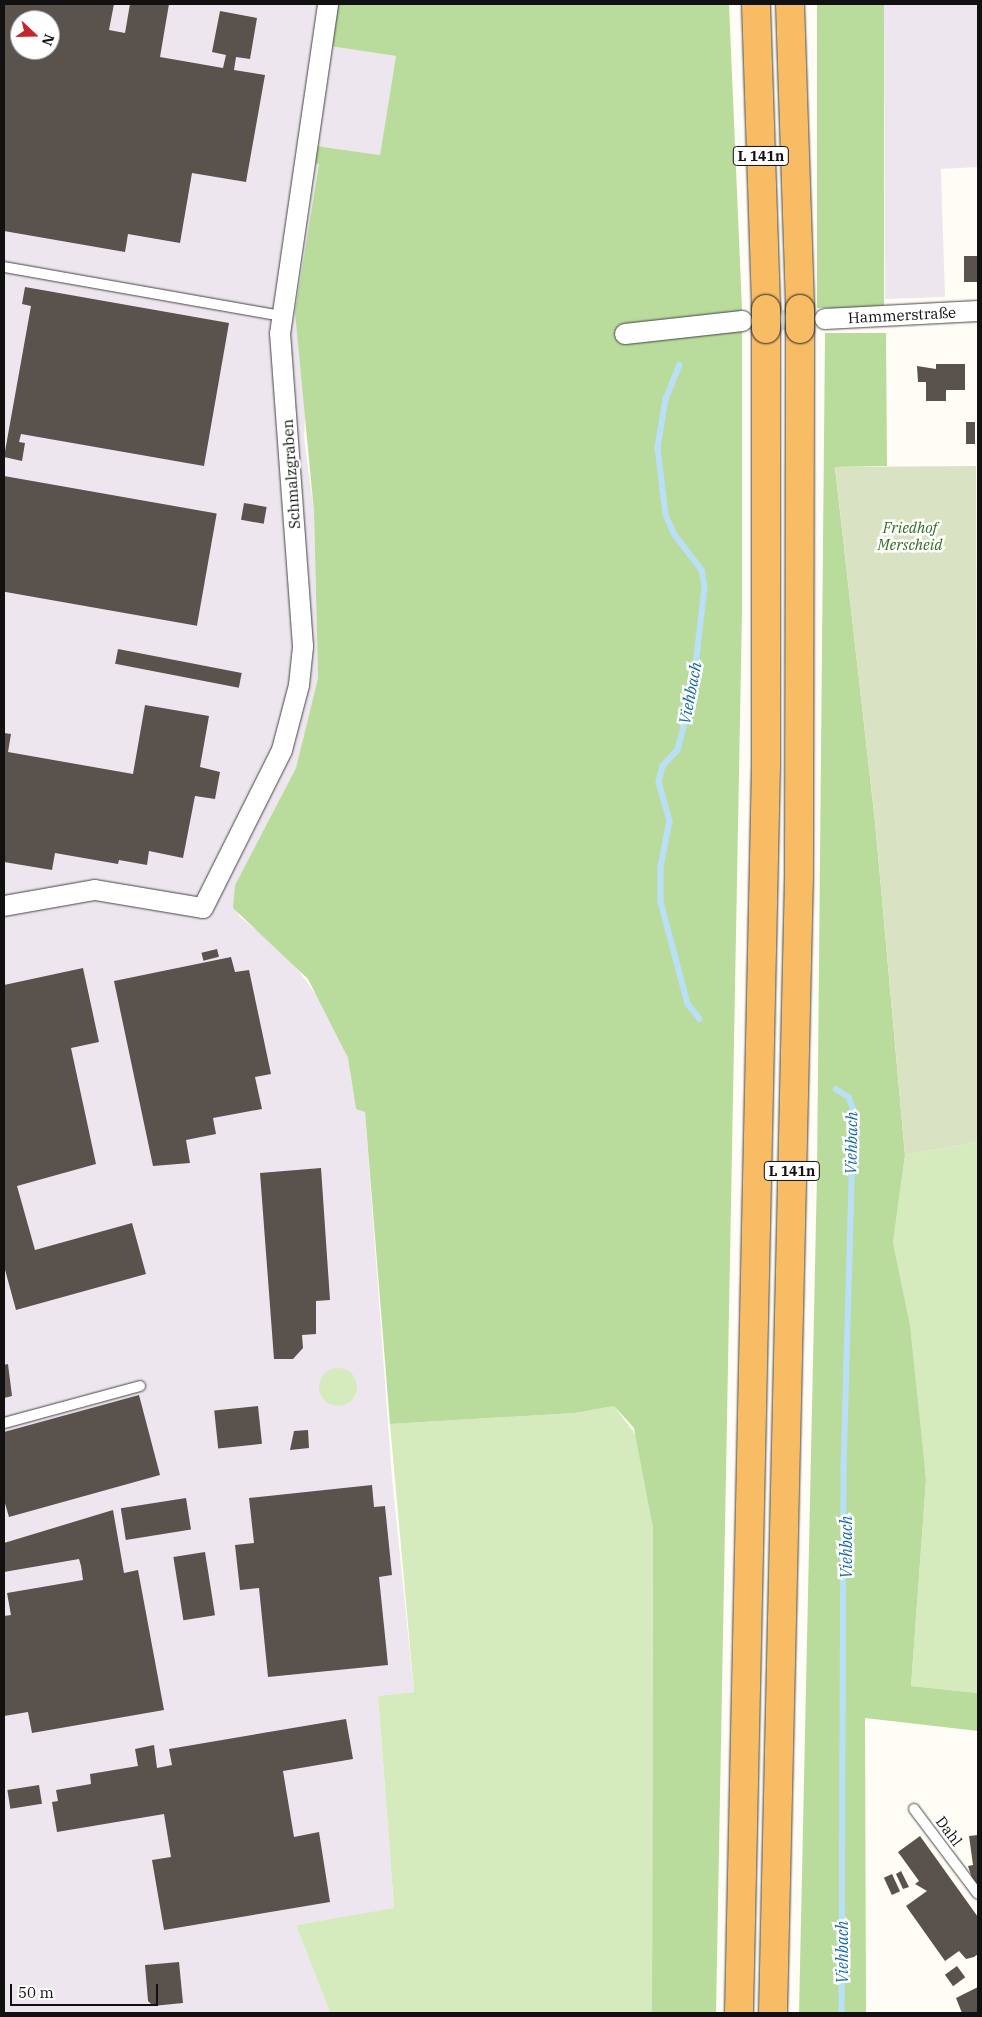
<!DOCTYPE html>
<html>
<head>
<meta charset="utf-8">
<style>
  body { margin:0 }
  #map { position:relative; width:982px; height:2017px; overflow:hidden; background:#fffdf5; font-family:"IBM Plex Serif",serif }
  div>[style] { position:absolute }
  .industrial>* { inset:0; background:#eee6ef }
  .green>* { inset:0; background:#d5ebbd }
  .round { border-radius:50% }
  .forest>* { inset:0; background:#b9dc9c; transform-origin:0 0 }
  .cemetery>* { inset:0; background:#d9e3c4 }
  .stream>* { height:5.5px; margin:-2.75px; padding:0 2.75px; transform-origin:2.75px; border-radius:2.75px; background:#b9e0f7 }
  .building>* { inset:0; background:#5a524d; transform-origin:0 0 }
  .minor-tunnel>* { height:20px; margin-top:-10px; transform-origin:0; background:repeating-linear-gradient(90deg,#dbdad3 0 20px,transparent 0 30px) }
  .roads { filter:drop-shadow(0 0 1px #444) drop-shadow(0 0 1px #444) }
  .service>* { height:10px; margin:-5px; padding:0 5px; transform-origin:5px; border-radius:5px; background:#fff }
  .minor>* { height:20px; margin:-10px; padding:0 10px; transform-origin:10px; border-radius:10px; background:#fff }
  .trunk>* { height:28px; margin:-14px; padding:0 14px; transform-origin:14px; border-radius:14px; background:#f7bc64 }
  .bridges { filter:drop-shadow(0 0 1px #222) drop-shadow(0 0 1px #222) }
  .trunk-bridge>* { height:28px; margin:-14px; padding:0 14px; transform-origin:14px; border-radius:14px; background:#f7bc64 }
  span { translate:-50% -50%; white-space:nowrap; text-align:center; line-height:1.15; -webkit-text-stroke:5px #fff; paint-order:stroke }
  .shield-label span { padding:1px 4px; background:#fff; border:1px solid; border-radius:4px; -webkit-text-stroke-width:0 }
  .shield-label { font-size:14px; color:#111; font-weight:700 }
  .street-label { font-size:15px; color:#111 }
  .park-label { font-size:15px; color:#2f6b1f; font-style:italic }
  .water-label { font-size:16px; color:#1768a6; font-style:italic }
  .frame { position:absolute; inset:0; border:5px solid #111; pointer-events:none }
  .north { position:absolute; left:10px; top:10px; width:50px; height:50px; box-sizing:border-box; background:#fff; border:1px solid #a0a0a0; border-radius:50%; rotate:111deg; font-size:14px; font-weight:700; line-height:20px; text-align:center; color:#111 }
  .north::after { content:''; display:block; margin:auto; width:18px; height:22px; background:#c4262e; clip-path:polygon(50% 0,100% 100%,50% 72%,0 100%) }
  .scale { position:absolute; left:10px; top:1984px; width:148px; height:22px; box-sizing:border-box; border:2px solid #111; border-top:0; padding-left:6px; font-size:15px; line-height:18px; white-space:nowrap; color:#111; -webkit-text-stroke:4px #fff; paint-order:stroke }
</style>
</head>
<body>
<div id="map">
  <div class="industrial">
    <i style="clip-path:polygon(evenodd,4px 4px,336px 4px,331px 46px,396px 56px,380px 155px,316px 146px,319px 164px,304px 437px,314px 512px,318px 678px,296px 768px,235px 885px,239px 916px,289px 957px,321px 1002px,348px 1058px,356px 1109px,365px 1112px,392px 1478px,414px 1692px,378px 1696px,394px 1909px,296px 1925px,330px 2013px,4px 2013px,4px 4px,20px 20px,50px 20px,50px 50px,20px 50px,20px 20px)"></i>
    <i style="clip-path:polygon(884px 4px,978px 4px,978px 167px,941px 169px,945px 297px,885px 299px)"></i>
  </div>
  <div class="green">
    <i style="clip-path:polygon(978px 1142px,978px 1693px,911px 1686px,926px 1480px,893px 1243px,905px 1155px)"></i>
    <i class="round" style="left:319px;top:1368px;width:38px;height:38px"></i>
    <i style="clip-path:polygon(614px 1406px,638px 1438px,653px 1528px,652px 2013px,330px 2013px,296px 1925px,394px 1908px,378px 1696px,414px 1692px,390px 1424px,575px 1413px)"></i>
  </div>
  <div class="forest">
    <i style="clip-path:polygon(336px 4px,729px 4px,742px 309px,742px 611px,716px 2013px,652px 2013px,653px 1528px,634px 1428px,614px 1406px,575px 1413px,390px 1424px,365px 1112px,356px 1109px,348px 1058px,308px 979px,233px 908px,235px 885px,296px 768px,318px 678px,314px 512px,295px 312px,319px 164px,313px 163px,316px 146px,380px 155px,396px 56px,330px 46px)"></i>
    <i style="left:817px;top:4px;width:67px;height:304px"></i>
    <i style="clip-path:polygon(825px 333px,886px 333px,887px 466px,835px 467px,875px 821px,905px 1155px,893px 1243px,910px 1326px,926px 1480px,911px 1686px,978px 1693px,978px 1731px,865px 1718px,866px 2013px,799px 2013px,817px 1174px)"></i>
  </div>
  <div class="cemetery">
    <i style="clip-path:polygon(976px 466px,978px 1142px,905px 1155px,875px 821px,835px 467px)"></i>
  </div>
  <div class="stream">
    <i style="left:680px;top:365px;width:37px;rotate:112deg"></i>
    <i style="left:666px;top:399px;width:50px;rotate:99.3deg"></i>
    <i style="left:658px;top:448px;width:67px;rotate:83.2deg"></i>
    <i style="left:666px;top:515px;width:22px;rotate:66deg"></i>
    <i style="left:675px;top:535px;width:44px;rotate:52.4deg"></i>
    <i style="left:702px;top:570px;width:17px;rotate:80deg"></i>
    <i style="left:705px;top:587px;width:106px;rotate:96.5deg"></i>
    <i style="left:693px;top:692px;width:60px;rotate:104.5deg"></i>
    <i style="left:678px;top:750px;width:22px;rotate:133deg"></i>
    <i style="left:663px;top:766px;width:16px;rotate:104deg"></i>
    <i style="left:659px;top:782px;width:41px;rotate:74.2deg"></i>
    <i style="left:670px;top:821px;width:47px;rotate:101.1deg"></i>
    <i style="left:661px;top:867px;width:35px;rotate:90deg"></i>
    <i style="left:661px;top:902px;width:106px;rotate:75.2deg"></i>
    <i style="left:688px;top:1004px;width:19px;rotate:51deg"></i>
    <i style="left:836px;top:1089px;width:15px;rotate:32deg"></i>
    <i style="left:849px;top:1097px;width:15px;rotate:70deg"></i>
    <i style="left:854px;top:1111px;width:355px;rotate:91.6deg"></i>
    <i style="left:844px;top:1466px;width:547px;rotate:90.21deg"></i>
  </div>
  <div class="building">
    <i style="clip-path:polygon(evenodd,5px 4px,114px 4px,109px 30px,125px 33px,130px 4px,169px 4px,160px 57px,223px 68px,226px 55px,212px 52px,220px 11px,257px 18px,250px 59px,236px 57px,234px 70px,265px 75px,246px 182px,192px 173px,180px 243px,128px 234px,125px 252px,4px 231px,5px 4px,20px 20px,50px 20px,50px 50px,20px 50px,20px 20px)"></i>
    <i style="left:964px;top:256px;width:14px;height:26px"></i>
    <i style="clip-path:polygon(25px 287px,229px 323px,204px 466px,21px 434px,19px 442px,25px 443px,22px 461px,4px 457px,31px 306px,22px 304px)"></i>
    <i style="clip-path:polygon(936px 364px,965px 364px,965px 390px,946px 390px,946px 401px,926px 401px,926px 382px,918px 382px,917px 366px,936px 369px)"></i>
    <i style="left:966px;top:422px;width:9px;height:22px"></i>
    <i style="left:4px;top:476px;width:216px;height:114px;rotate:10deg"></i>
    <i style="left:244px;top:503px;width:23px;height:17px;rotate:10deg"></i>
    <i style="left:118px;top:649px;width:126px;height:15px;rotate:11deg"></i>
    <i style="clip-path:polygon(145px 705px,209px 716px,200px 767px,220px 772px,215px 799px,195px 796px,183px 858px,149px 851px,147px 865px,119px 860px,118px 864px,55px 853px,52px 870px,4px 862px,4px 733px,11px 734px,8px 752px,133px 774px)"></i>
    <i style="left:217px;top:949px;width:8px;height:16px;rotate:76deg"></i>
    <i style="clip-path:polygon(231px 957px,235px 972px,249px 970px,271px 1074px,255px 1077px,262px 1109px,213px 1118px,216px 1134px,186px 1140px,190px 1163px,153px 1166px,114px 981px)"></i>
    <i style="clip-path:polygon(83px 968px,99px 1042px,71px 1048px,96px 1164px,17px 1186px,35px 1250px,132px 1223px,146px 1274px,16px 1310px,4px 1266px,4px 985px)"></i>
    <i style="clip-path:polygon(321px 1168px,330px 1300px,316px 1301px,316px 1334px,302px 1335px,303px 1348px,293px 1359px,274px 1359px,260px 1173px)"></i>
    <i style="clip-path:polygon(8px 1364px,12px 1396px,4px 1398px,4px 1365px)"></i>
    <i style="clip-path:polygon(139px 1395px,160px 1475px,9px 1517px,4px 1500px,4px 1432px)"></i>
    <i style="left:258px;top:1406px;width:38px;height:44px;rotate:84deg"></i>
    <i style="clip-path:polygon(308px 1430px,309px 1448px,290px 1450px,294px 1431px)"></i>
    <i style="clip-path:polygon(372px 1485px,374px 1507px,385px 1506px,392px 1575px,379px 1577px,388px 1665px,268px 1677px,259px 1588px,240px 1590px,235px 1545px,254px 1543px,249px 1498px)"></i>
    <i style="left:186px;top:1498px;width:32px;height:66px;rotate:81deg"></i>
    <i style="clip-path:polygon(113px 1510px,124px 1573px,138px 1570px,164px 1710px,32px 1733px,28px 1712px,4px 1716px,4px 1616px,11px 1615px,7px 1593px,83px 1580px,81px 1566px,79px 1559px,4px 1572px,4px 1543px)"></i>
    <i style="left:205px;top:1552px;width:64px;height:32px;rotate:81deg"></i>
    <i style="clip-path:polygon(346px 1719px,353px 1759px,283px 1771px,294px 1837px,319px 1832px,330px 1902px,164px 1930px,152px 1860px,171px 1857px,164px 1814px,57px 1832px,52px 1802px,58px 1801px,56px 1790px,91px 1784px,90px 1774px,138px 1766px,135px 1749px,154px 1745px,157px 1768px,172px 1765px,169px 1749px)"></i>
    <i style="left:39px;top:1785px;width:19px;height:32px;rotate:81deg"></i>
    <i style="clip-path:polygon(978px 1835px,978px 1884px,974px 1884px,968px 1866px,973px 1865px,969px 1836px)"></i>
    <i style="clip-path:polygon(920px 1836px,978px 1917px,978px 1954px,974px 1957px,966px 1959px,959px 1951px,945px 1961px,906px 1906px,927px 1891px,915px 1884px,919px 1881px,898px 1852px)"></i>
    <i style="clip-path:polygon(901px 1871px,909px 1887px,903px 1889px,896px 1874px)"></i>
    <i style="left:892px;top:1874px;width:19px;height:9px;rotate:65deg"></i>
    <i style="clip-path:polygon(179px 1962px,183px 2003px,153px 2006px,148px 2001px,145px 1965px)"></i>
    <i style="left:957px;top:1966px;width:14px;height:15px;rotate:54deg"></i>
    <i style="clip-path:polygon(978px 1987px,978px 2013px,962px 2013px,956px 1998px)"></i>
  </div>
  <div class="minor-tunnel">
    <i style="left:752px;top:321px;width:61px;rotate:-1.9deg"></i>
  </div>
  <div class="roads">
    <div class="service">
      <i style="left:4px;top:267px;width:282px;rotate:10deg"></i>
      <i style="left:4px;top:1423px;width:141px;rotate:-15.2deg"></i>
      <i style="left:914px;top:1809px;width:106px;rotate:53deg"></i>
    </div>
    <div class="minor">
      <i style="left:825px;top:319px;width:153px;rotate:-3deg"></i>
      <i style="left:625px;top:334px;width:118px;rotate:-6.3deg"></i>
      <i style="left:4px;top:906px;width:92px;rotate:-10deg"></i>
      <i style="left:95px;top:890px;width:109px;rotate:9.5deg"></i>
      <i style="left:203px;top:908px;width:177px;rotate:-63.4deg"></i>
      <i style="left:282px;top:750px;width:67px;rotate:-75.3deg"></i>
      <i style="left:299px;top:685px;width:39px;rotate:-84deg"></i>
      <i style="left:303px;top:646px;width:313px;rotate:-94.2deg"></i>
      <i style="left:280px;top:334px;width:333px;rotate:-81.7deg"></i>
    </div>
    <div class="trunk">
      <i style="left:756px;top:4px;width:305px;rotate:88.1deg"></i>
      <i style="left:790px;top:4px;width:305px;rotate:88.1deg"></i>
      <i style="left:739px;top:2013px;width:1246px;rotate:-88.76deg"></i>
      <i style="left:766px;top:767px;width:438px;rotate:-90deg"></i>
      <i style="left:773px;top:2013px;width:1139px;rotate:-88.69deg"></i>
      <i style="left:799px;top:874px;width:545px;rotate:-89.89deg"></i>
    </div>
  </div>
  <div class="bridges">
    <div class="trunk-bridge">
      <i style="left:766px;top:309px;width:20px;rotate:90deg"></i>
      <i style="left:800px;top:309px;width:20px;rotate:90deg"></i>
    </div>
  </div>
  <div class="shield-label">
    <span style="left:761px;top:156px">L 141n</span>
    <span style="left:792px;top:1171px">L 141n</span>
  </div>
  <div class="street-label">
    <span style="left:902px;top:315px;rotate:-3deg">Hammerstraße</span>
    <span style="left:291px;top:474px;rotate:-94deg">Schmalzgraben</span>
    <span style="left:949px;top:1831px;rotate:53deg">Dahl</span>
  </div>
  <div class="park-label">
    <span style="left:910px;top:536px">Friedhof<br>Merscheid</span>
  </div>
  <div class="water-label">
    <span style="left:690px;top:693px;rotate:-79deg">Viehbach</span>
    <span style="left:851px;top:1143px;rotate:-89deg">Viehbach</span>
    <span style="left:846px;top:1547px;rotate:-90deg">Viehbach</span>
    <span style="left:842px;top:1952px;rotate:-90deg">Viehbach</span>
  </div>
  <div class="frame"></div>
  <div class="north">N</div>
  <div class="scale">50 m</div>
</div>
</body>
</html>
